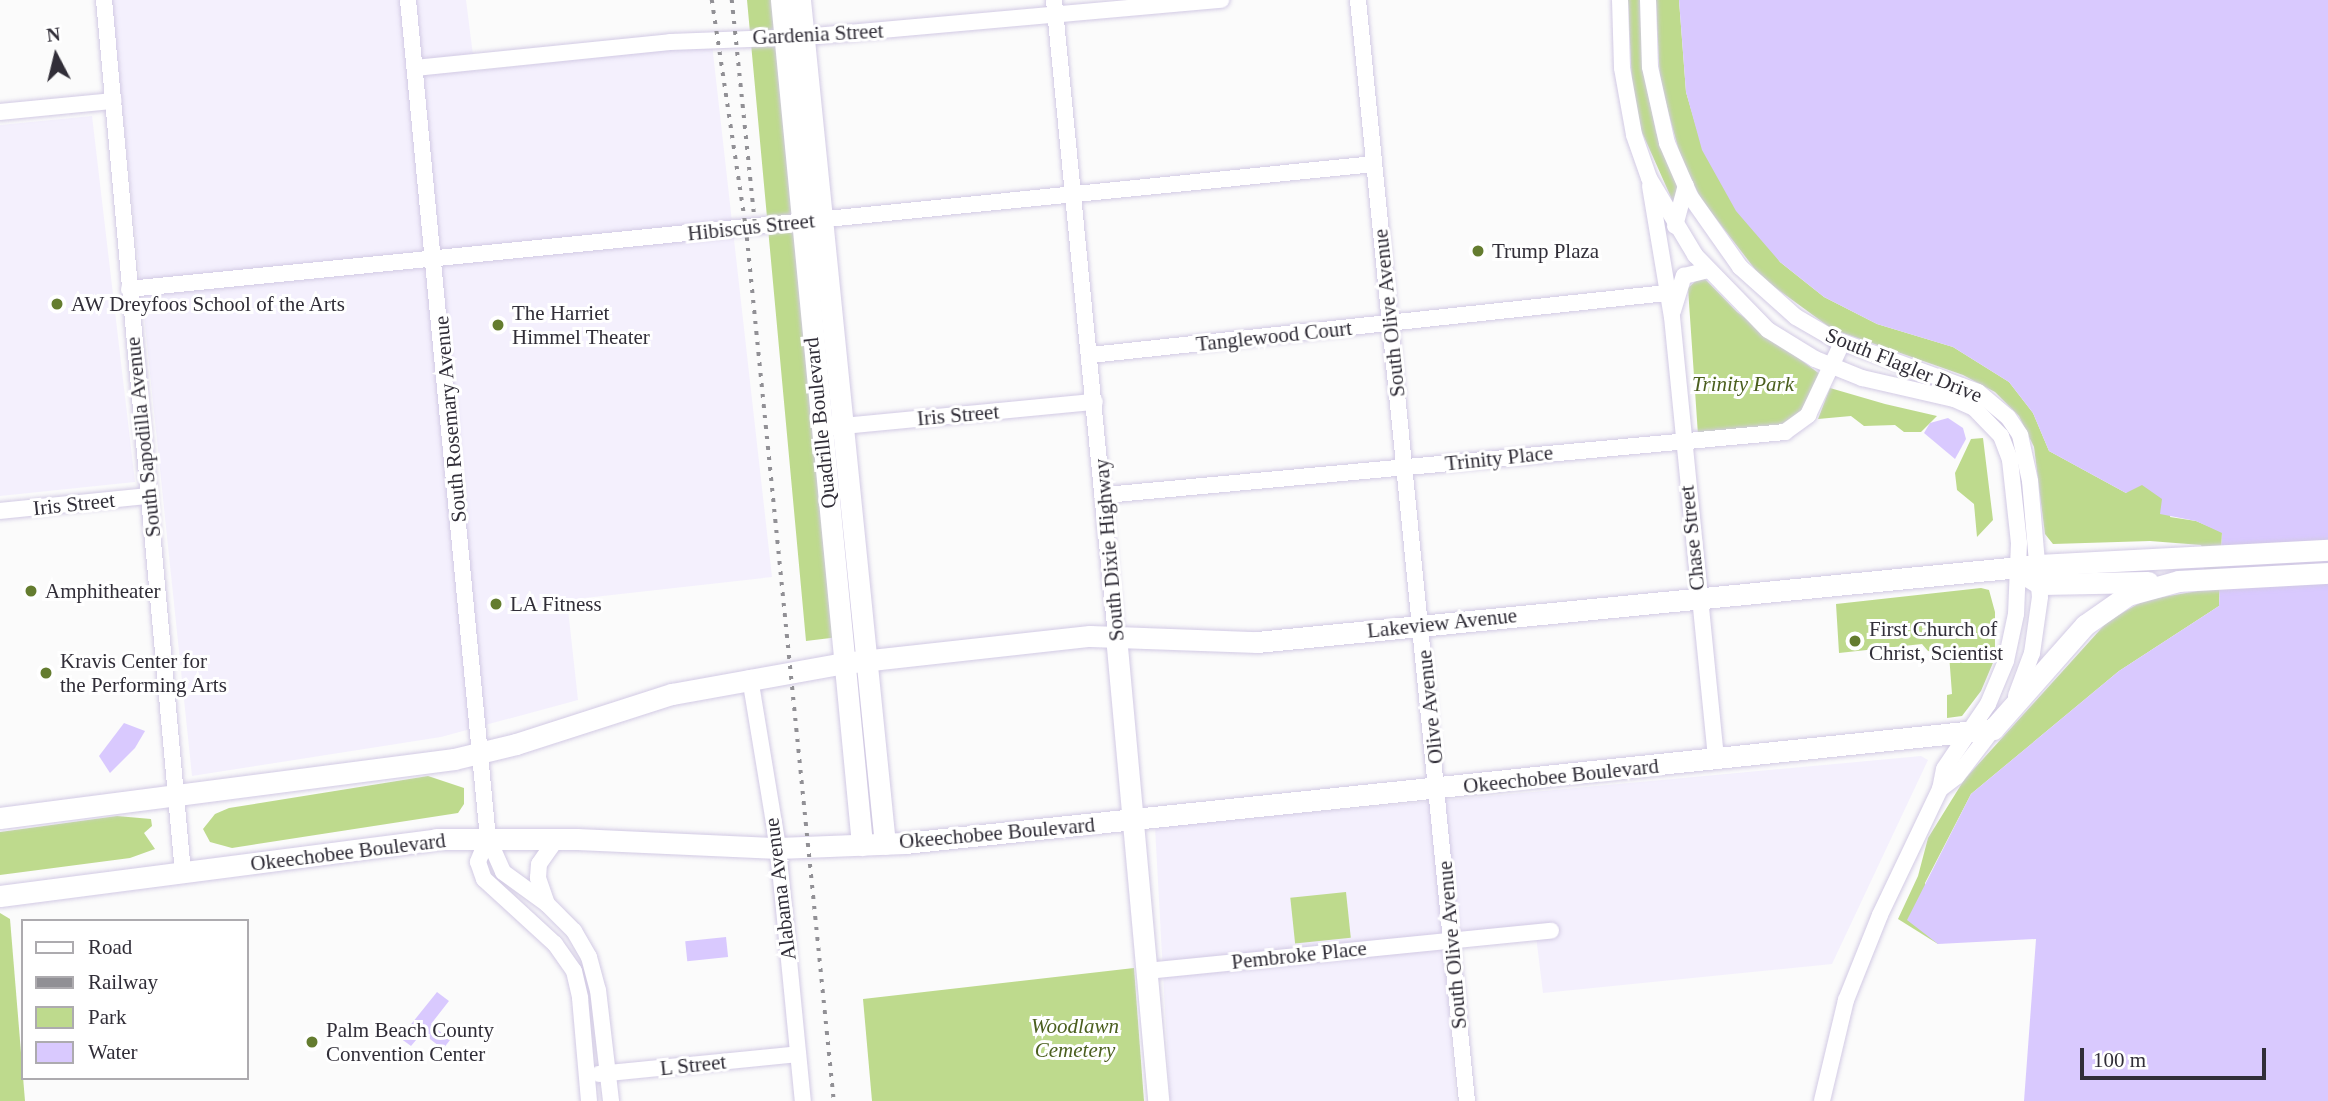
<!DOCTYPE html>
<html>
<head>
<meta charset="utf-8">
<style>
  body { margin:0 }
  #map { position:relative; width:2328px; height:1101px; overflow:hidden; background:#fbfbfb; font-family:Georgia,serif }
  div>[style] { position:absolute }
  .built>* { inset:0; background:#f4f0fd }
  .green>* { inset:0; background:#beda8d; transform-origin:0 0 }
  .water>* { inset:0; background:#d9c9fe; transform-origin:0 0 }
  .roads { filter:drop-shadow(0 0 2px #d2cae4) drop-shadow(0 0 2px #d2cae4) }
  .minor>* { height:16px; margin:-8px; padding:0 8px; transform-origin:8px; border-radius:8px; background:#fff }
  .major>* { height:21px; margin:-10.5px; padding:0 10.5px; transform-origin:10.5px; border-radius:10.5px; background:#fff }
  .rail>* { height:3.5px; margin-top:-1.75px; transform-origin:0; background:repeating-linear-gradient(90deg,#919095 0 3.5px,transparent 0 10.5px) }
  .dots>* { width:19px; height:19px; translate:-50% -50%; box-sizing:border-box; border:4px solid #fff; border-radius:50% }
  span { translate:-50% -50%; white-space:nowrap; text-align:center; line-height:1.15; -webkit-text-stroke:6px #fff; paint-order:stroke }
  .street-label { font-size:21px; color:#312e38 }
  .poi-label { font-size:21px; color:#312e38 }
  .left { translate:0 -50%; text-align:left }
  .park-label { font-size:21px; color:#4b5f1f; font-style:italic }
  .legend { position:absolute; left:21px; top:919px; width:228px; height:161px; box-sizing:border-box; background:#fff; border:2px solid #adabaf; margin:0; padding:9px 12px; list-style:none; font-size:21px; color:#312e38 }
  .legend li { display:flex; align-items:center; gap:14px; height:35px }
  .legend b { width:35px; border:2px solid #adabaf }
  .north { position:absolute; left:21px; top:21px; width:70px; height:70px; -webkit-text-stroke:5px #fff; paint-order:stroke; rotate:353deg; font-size:19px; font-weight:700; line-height:28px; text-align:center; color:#312e38 }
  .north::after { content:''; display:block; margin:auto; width:24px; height:32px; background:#312e38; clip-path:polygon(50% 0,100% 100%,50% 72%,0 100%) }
  .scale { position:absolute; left:2080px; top:1048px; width:186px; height:32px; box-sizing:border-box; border:4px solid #312e38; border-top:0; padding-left:9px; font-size:21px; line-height:24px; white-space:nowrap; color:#312e38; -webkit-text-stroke:5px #fff; paint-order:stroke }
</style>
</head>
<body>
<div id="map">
  <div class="built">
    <i style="clip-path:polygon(111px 0,466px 0,475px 71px,712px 44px,772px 577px,567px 600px,578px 700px,441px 737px,192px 776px)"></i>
    <i style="clip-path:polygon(92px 116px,135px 482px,0 496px,0 125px)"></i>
    <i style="clip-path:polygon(1921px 756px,1928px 760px,1832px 964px,1543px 993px,1535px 928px,1460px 936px,1444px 951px,1456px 1101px,1170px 1101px,1155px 827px)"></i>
  </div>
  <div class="green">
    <i style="clip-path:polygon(747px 0,772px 0,818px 449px,837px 465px,855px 635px,806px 641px)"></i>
    <i style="clip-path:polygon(1628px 0,1641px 0,1648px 92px,1656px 132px,1678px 188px,1674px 204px,1641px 130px,1632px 84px)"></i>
    <i style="clip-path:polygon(1656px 0,1679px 0,1686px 92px,1703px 150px,1780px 262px,1824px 297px,1877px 324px,1953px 347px,2009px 382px,2033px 413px,2049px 451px,2126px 493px,2140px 473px,2175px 495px,2170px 517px,2196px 521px,2222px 532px,2219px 606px,2119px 671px,1971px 794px,1925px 883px,1926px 908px,1938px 944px,1898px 919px,1918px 876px,1928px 838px,1964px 780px,2108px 621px,2145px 600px,2204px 590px,2204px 552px,2201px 545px,2150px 541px,2053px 544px,2045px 534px,2034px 447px,2019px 416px,1995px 392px,1963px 375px,1832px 329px,1761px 277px,1701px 199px,1681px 158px,1660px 82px)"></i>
    <i style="clip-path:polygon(1699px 278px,1704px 278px,1737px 312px,1821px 375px,1803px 413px,1783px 426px,1698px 435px,1688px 288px)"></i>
    <i style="clip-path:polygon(1830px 388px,1885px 404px,1937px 416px,1921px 432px,1904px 432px,1895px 425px,1864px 426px,1851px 416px,1818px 419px)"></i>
    <i style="clip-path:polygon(1983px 438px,1993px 520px,1977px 537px,1974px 504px,1957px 490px,1955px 473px,1971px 439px)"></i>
    <i style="clip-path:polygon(1981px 588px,1989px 590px,1995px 612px,1995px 658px,1981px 691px,1962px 716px,1947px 718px,1947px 695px,1952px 694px,1949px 654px,1928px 651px,1922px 644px,1839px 653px,1836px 604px)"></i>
    <i style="clip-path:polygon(428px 776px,464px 788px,464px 804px,458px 813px,232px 848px,210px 842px,203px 829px,215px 814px,229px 808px)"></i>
    <i style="clip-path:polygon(117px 816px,151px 819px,152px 826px,144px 833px,155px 849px,130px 858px,0 875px,0 832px)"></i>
    <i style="left:1346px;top:892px;width:46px;height:56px;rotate:84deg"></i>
    <i style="clip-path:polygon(0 913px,10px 919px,25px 1101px,0 1101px)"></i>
    <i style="clip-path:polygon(1134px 968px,1144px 1101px,872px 1101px,863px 999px)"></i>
  </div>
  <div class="water">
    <i style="clip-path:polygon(1679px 0,2328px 0,2328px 1101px,2024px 1101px,2036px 939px,1938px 944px,1907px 920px,1971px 794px,2119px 671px,2219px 606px,2222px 533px,2196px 521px,2160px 514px,2162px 499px,2142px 485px,2126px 493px,2049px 451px,2033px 413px,2009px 382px,1953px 347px,1877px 324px,1824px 297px,1780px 262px,1736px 211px,1702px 150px,1686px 92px)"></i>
    <i style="clip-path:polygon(1948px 418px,1963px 428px,1966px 439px,1955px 459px,1924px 433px,1930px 423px)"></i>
    <i style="clip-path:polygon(124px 723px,145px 731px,135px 748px,110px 773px,99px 756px)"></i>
    <i style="left:726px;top:937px;width:20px;height:41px;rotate:84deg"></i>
    <i style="clip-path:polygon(437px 992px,449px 1001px,431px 1024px,450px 1040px,443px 1049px,422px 1033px,411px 1046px,400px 1038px)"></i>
  </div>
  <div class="roads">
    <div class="minor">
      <i style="left:104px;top:0;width:877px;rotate:84.83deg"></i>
      <i style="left:408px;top:0;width:842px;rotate:84.55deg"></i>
      <i style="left:488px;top:838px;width:37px;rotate:66deg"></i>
      <i style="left:503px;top:872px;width:54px;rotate:36deg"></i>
      <i style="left:547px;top:904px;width:38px;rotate:45deg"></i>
      <i style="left:574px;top:931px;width:30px;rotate:60deg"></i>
      <i style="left:589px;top:957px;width:34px;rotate:75deg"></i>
      <i style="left:598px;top:990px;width:112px;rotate:83.3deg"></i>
      <i style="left:1054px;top:0;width:639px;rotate:84.43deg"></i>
      <i style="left:1358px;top:0;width:1106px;rotate:84.35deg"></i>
      <i style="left:1620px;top:0;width:68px;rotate:88.3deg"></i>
      <i style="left:1622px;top:68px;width:68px;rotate:79.8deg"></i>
      <i style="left:1634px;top:135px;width:46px;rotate:70.8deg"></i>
      <i style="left:1649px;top:178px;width:90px;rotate:59.1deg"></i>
      <i style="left:1695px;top:255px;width:105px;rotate:45.8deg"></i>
      <i style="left:1768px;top:330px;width:55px;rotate:31.7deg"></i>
      <i style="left:1815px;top:359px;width:51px;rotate:22deg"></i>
      <i style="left:1862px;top:378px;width:94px;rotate:12.9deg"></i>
      <i style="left:1954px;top:399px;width:22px;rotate:24deg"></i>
      <i style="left:1974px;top:408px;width:39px;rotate:46deg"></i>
      <i style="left:2001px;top:436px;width:26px;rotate:69deg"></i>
      <i style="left:2010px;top:460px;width:83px;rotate:83.8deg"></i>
      <i style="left:2019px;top:543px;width:71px;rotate:92.4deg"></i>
      <i style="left:2016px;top:614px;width:48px;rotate:102deg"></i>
      <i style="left:2006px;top:661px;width:47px;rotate:112.7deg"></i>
      <i style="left:1988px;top:704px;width:78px;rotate:124.1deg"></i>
      <i style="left:1944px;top:769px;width:20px;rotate:101deg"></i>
      <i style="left:1940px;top:789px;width:140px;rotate:115.5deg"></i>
      <i style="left:1880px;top:915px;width:92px;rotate:111.8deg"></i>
      <i style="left:1846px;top:1000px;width:104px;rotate:103.4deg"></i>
      <i style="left:1648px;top:0;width:67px;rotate:88.3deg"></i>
      <i style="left:1650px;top:67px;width:78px;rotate:77.4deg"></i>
      <i style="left:1667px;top:143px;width:58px;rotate:66.5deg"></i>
      <i style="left:1690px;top:196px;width:87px;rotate:54.8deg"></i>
      <i style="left:1740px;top:267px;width:75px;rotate:41.8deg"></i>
      <i style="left:1796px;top:317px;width:44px;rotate:30.1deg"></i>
      <i style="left:1834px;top:339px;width:153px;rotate:20.2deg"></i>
      <i style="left:1978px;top:392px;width:39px;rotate:40deg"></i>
      <i style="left:2008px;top:417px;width:22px;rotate:56deg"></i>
      <i style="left:2020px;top:435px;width:47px;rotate:77.7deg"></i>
      <i style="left:2030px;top:481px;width:116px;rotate:85.1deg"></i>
      <i style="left:2040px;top:597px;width:57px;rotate:98.1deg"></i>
      <i style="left:2032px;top:653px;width:46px;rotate:110.4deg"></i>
      <i style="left:415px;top:68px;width:256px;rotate:-5.8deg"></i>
      <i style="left:670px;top:42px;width:133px;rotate:-2.2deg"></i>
      <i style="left:803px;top:37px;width:420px;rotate:-5.1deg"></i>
      <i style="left:0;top:112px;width:114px;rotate:-5.6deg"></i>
      <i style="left:1650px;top:186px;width:133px;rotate:80.5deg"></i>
      <i style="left:1672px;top:317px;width:445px;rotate:84.3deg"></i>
      <i style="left:1675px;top:226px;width:42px;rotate:-75deg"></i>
      <i style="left:129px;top:289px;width:1251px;rotate:-5.73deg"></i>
      <i style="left:1673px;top:311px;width:37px;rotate:-73deg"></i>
      <i style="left:1684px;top:276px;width:25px;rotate:-14deg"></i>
      <i style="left:1091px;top:355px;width:578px;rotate:-6.15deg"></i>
      <i style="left:833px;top:427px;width:263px;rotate:-5.5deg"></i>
      <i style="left:1105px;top:495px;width:683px;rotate:-5.29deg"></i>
      <i style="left:1785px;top:432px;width:29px;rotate:-36deg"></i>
      <i style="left:1808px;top:415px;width:80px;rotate:-64.7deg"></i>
      <i style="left:0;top:511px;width:149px;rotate:-5.8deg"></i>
      <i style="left:750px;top:678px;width:172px;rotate:80.6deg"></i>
      <i style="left:778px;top:848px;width:254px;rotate:84.4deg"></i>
      <i style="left:1940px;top:789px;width:21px;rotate:-37deg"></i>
      <i style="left:1957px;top:776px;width:59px;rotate:-52.5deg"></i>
      <i style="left:488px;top:838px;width:26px;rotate:113deg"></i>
      <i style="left:478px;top:862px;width:18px;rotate:71deg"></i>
      <i style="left:484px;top:879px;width:96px;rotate:42.5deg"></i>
      <i style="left:555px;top:944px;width:33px;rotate:55deg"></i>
      <i style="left:574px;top:971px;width:28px;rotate:77deg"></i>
      <i style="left:580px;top:998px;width:103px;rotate:85deg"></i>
      <i style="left:547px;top:904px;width:28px;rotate:-109deg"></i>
      <i style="left:538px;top:878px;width:14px;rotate:-86deg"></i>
      <i style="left:539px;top:864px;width:32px;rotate:-55deg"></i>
      <i style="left:1147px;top:971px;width:406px;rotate:-5.7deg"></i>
      <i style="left:599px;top:1074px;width:200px;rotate:-5.7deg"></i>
    </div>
    <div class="major">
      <i style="left:781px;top:0;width:849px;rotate:84.52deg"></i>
      <i style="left:800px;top:0;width:848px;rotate:84.25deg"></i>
      <i style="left:2018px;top:570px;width:26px;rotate:32deg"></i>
      <i style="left:2040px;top:584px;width:108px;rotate:-1.1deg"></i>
      <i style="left:1116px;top:636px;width:467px;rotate:84.8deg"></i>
      <i style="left:0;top:818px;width:458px;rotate:-7.4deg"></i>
      <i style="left:454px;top:759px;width:64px;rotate:-13.6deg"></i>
      <i style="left:516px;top:744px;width:164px;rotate:-17.8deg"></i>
      <i style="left:672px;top:694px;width:175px;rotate:-10.2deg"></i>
      <i style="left:844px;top:663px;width:247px;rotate:-6.3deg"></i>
      <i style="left:1090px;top:636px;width:167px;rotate:2.1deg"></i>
      <i style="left:1257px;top:642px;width:786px;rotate:-5.62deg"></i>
      <i style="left:2039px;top:565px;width:289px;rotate:-3deg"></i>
      <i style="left:0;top:896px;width:440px;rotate:-7.4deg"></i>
      <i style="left:436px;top:839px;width:141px"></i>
      <i style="left:577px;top:839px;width:201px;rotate:2.6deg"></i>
      <i style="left:778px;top:848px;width:127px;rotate:-2.3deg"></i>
      <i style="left:905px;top:843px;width:1094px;rotate:-5.98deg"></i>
      <i style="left:1993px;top:729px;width:139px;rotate:-48.5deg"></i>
      <i style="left:2085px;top:625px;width:52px;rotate:-34.9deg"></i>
      <i style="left:2128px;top:595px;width:53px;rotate:-15.4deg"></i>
      <i style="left:2179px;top:581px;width:149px;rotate:-3.1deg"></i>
    </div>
  </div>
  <div class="rail">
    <i style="left:712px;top:0;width:230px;rotate:81.5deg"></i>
    <i style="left:746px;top:227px;width:878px;rotate:84.25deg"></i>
    <i style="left:732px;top:0;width:224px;rotate:84.1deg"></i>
  </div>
  <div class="dots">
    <i style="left:1478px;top:251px;background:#647c2f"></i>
    <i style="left:57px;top:304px;background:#647c2f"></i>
    <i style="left:498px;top:325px;background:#647c2f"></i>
    <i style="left:31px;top:591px;background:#647c2f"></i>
    <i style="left:496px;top:604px;background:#647c2f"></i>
    <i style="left:1855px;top:641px;background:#647c2f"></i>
    <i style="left:46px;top:673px;background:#647c2f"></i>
    <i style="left:312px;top:1042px;background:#647c2f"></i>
  </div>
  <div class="street-label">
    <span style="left:818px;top:34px;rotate:-3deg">Gardenia Street</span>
    <span style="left:751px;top:227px;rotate:-6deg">Hibiscus Street</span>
    <span style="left:1389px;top:313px;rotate:-96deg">South Olive Avenue</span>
    <span style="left:1274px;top:336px;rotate:-6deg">Tanglewood Court</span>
    <span style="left:1904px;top:365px;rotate:22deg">South Flagler Drive</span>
    <span style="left:958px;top:415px;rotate:-5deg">Iris Street</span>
    <span style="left:450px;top:419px;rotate:-95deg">South Rosemary Avenue</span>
    <span style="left:820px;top:423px;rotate:-96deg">Quadrille Boulevard</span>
    <span style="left:143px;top:437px;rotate:-96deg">South Sapodilla Avenue</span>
    <span style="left:1499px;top:458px;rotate:-6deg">Trinity Place</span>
    <span style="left:74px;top:504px;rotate:-6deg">Iris Street</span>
    <span style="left:1692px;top:538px;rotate:-96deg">Chase Street</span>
    <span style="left:1109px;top:550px;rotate:-95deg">South Dixie Highway</span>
    <span style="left:1442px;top:623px;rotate:-6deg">Lakeview Avenue</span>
    <span style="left:1430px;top:707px;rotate:-96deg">Olive Avenue</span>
    <span style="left:1561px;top:776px;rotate:-6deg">Okeechobee Boulevard</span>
    <span style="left:997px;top:833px;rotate:-5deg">Okeechobee Boulevard</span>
    <span style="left:348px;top:852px;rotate:-7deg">Okeechobee Boulevard</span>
    <span style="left:780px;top:889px;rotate:-97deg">Alabama Avenue</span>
    <span style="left:1452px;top:945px;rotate:-95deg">South Olive Avenue</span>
    <span style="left:1299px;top:955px;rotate:-6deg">Pembroke Place</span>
    <span style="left:693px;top:1065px;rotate:-6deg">L Street</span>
  </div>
  <div class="poi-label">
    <span class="left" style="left:1492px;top:251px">Trump Plaza</span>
    <span class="left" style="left:71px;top:304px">AW Dreyfoos School of the Arts</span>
    <span class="left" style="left:512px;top:325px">The Harriet<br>Himmel Theater</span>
    <span class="left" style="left:45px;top:591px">Amphitheater</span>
    <span class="left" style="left:510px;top:604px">LA Fitness</span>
    <span class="left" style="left:1869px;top:641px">First Church of<br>Christ, Scientist</span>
    <span class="left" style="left:60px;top:673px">Kravis Center for<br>the Performing Arts</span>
    <span class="left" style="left:326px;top:1042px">Palm Beach County<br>Convention Center</span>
  </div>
  <div class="park-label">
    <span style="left:1743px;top:384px">Trinity Park</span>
    <span style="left:1075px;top:1038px">Woodlawn<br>Cemetery</span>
  </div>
  <ul class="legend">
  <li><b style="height:9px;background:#fff"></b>Road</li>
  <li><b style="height:9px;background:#919095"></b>Railway</li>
  <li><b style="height:19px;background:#beda8d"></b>Park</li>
  <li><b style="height:19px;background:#d9c9fe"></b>Water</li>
  </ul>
  <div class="north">N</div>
  <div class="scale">100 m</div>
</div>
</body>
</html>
